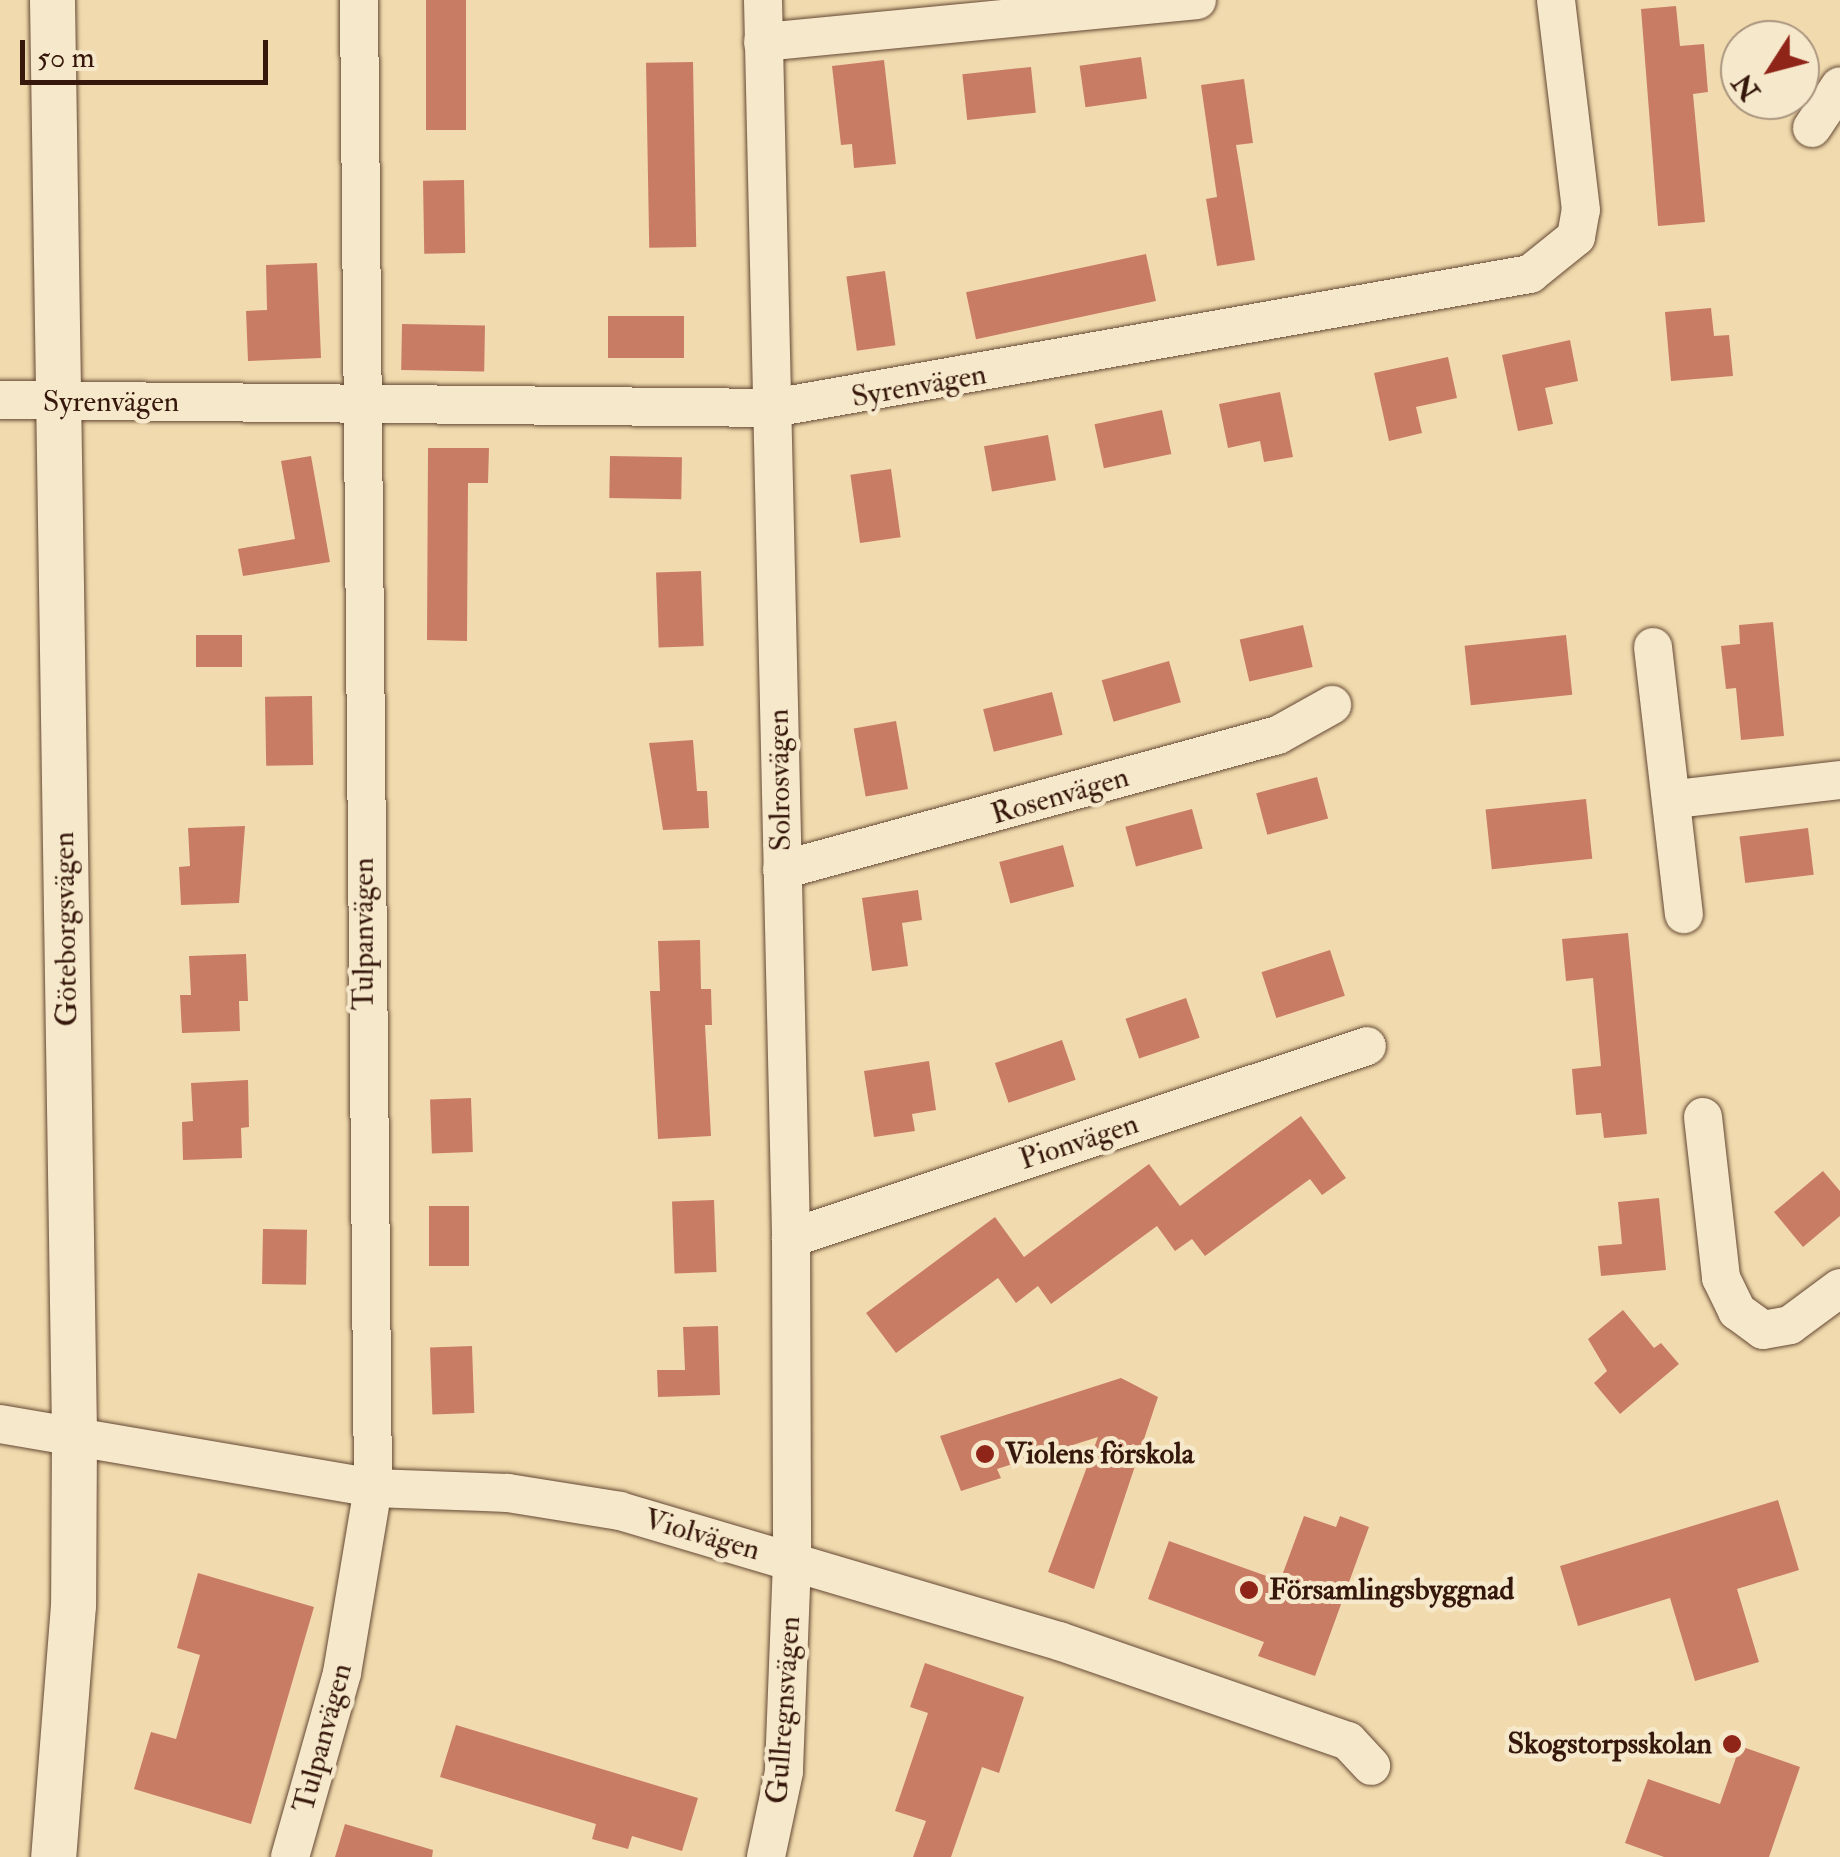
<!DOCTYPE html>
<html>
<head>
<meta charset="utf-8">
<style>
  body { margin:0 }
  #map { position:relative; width:1840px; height:1857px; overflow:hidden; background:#f1dbae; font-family:"IM FELL Double Pica",serif }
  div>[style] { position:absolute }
  .building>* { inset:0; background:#c97c64; transform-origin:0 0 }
  .roads { filter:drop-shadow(0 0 2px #654834) drop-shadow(0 0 2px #654834) }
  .minor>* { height:38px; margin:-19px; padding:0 19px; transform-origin:19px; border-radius:19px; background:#f6e8ca }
  .tertiary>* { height:45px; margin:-22.5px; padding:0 22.5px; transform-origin:22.5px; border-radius:22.5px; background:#f6e8ca }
  .dots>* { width:28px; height:28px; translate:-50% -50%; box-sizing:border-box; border:5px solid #f6e8ca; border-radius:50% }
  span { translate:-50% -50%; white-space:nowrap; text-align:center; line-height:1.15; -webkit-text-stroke:9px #f6e8ca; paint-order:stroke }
  .street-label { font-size:30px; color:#36170b }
  .poi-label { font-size:30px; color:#36170b; font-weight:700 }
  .left { translate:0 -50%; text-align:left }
  .right { translate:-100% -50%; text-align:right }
  .north { position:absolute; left:1720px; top:20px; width:100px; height:100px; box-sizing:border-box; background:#f6e8ca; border:2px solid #a9947e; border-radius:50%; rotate:234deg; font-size:28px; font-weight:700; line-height:40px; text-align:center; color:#36170b }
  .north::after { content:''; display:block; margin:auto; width:35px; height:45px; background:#8f2418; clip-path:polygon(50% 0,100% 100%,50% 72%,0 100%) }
  .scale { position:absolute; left:20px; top:40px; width:248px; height:45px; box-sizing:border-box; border:5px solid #36170b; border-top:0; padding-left:12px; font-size:30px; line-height:35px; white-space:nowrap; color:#36170b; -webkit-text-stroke:8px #f6e8ca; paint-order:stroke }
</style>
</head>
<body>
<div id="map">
  <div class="building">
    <i style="left:426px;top:0;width:40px;height:130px"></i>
    <i style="clip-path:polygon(1676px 6px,1680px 46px,1704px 44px,1708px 92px,1693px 94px,1705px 222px,1658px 226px,1641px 9px)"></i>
    <i style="left:1141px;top:57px;width:42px;height:62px;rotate:82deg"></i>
    <i style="clip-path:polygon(884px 60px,896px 164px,854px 168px,852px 144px,841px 145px,832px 66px)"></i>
    <i style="left:693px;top:62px;width:185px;height:47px;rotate:89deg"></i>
    <i style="left:1031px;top:67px;width:46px;height:69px;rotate:84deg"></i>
    <i style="clip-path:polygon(1244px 79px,1253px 143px,1236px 145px,1255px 260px,1217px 266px,1206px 199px,1217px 197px,1201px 85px)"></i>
    <i style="left:464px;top:180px;width:73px;height:41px;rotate:89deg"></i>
    <i style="left:1146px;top:254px;width:48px;height:184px;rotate:78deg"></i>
    <i style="clip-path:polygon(317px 263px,321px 358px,248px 361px,246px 311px,267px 310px,266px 265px)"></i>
    <i style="left:885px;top:271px;width:75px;height:39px;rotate:82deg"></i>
    <i style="clip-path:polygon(1711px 308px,1714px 336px,1729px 335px,1733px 376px,1671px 381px,1665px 312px)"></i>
    <i style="left:608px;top:316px;width:76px;height:42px"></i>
    <i style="left:402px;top:324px;width:83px;height:46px;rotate:1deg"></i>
    <i style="clip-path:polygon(1570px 340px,1578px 381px,1545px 388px,1553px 424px,1518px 431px,1502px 355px)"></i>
    <i style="clip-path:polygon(1448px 357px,1457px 398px,1416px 407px,1422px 433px,1389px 441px,1374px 373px)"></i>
    <i style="clip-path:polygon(1280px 392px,1293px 457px,1264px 462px,1260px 441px,1228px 448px,1219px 404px)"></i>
    <i style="left:1162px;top:410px;width:45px;height:69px;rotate:78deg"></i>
    <i style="left:1048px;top:435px;width:46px;height:65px;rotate:80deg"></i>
    <i style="clip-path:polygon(428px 448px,489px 448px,488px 483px,468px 483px,467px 641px,427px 640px)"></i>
    <i style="clip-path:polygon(311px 456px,330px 562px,243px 576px,238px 549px,295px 539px,281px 461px)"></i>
    <i style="left:610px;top:456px;width:72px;height:42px;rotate:1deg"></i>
    <i style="left:891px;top:469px;width:69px;height:41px;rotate:82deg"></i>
    <i style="left:701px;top:571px;width:75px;height:45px;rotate:88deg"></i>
    <i style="clip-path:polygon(1773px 622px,1784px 736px,1741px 740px,1736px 688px,1726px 689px,1721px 646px,1740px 644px,1739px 625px)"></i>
    <i style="left:1303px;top:625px;width:43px;height:65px;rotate:77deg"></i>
    <i style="left:196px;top:635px;width:46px;height:32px"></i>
    <i style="left:1566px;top:635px;width:60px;height:102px;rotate:84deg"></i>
    <i style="left:1169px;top:661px;width:43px;height:70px;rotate:74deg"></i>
    <i style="left:1052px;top:692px;width:44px;height:71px;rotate:76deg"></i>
    <i style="left:312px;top:696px;width:69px;height:47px;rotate:89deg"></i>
    <i style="left:896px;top:721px;width:69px;height:43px;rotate:80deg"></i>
    <i style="clip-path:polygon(693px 740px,697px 791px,707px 791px,709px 828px,663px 830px,649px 743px)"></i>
    <i style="left:1317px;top:777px;width:43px;height:63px;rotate:75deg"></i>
    <i style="left:1586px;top:799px;width:60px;height:101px;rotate:84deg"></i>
    <i style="left:1192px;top:809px;width:41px;height:69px;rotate:75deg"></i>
    <i style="clip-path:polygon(245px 826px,239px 903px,181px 905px,179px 867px,190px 866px,188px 828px)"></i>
    <i style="left:1808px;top:828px;width:47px;height:69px;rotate:83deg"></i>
    <i style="left:1063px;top:845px;width:43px;height:66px;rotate:75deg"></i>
    <i style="clip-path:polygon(918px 890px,922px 920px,902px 923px,908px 966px,872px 971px,862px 898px)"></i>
    <i style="clip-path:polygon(1628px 933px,1647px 1134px,1604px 1138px,1601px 1113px,1576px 1115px,1572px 1069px,1601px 1066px,1593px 978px,1566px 981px,1562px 939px)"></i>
    <i style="clip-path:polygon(700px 940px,701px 989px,711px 989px,712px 1025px,705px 1025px,711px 1136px,658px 1139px,650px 991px,660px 991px,658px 941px)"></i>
    <i style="left:1330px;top:950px;width:48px;height:72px;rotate:72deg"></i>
    <i style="clip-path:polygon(246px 954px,248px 1001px,239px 1001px,240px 1031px,182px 1033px,180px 995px,191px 995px,189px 956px)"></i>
    <i style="left:1186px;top:998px;width:42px;height:64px;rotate:71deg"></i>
    <i style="left:1062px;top:1040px;width:42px;height:71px;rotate:71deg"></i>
    <i style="clip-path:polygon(929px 1061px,936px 1110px,912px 1114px,915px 1131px,874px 1137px,864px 1071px)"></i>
    <i style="clip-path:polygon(248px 1080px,249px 1127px,241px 1128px,242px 1158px,183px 1160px,182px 1122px,193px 1121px,191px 1083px)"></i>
    <i style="left:471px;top:1098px;width:54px;height:41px;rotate:88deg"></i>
    <i style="clip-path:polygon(1301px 1116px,1346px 1178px,1322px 1195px,1310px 1179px,1205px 1256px,1192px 1239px,1175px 1251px,1157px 1226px,1051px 1304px,1038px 1286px,1016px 1303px,998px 1278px,896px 1353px,866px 1313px,995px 1217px,1024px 1257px,1149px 1164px,1180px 1206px)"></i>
    <i style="clip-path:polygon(1823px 1171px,1840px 1191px,1840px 1216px,1803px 1247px,1774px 1212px)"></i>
    <i style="clip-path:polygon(1659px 1198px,1666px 1270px,1601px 1276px,1598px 1246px,1622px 1244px,1618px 1202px)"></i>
    <i style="left:714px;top:1200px;width:72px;height:42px;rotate:88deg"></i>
    <i style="left:469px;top:1206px;width:60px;height:40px;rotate:90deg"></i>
    <i style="left:263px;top:1229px;width:44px;height:55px;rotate:1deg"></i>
    <i style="clip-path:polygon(1623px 1310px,1654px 1348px,1661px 1343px,1679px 1364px,1620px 1414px,1594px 1383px,1607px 1371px,1588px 1339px)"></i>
    <i style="clip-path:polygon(718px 1326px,720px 1395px,658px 1397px,657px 1370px,685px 1370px,683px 1327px)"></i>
    <i style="left:472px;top:1346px;width:67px;height:42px;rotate:88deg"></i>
    <i style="clip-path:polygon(1121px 1378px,1158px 1397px,1094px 1589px,1048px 1572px,1098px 1437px,997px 1469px,1001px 1478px,961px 1491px,940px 1436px)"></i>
    <i style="clip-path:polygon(1778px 1500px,1799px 1570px,1737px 1589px,1759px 1662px,1695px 1681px,1670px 1598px,1578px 1626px,1560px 1566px)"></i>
    <i style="clip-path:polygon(1304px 1516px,1336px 1527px,1340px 1516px,1369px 1527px,1315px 1676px,1258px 1656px,1264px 1642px,1148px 1599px,1169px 1541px,1280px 1581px)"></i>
    <i style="clip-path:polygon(198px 1573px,314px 1607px,251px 1824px,134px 1789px,151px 1732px,176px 1739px,200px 1655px,177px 1648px)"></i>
    <i style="clip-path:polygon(925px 1663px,1024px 1697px,999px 1773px,982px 1767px,951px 1857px,913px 1857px,926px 1821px,895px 1811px,928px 1713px,910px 1707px)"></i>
    <i style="clip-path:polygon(456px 1725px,698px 1798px,682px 1851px,632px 1836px,628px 1849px,592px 1839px,596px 1824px,440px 1777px)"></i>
    <i style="clip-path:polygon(1740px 1746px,1800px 1767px,1769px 1857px,1664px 1857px,1625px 1843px,1648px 1779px,1720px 1804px)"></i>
    <i style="clip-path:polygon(345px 1824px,433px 1850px,432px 1857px,335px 1857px)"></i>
  </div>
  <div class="roads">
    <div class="minor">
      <i style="left:763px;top:0;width:1238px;rotate:88.7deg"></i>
      <i style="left:791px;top:1238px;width:323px;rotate:89.8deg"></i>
      <i style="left:792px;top:1561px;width:211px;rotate:92.2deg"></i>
      <i style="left:784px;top:1772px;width:87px;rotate:102deg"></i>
      <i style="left:763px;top:42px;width:436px;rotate:-5.5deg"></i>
      <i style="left:1812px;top:128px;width:50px;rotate:-56.3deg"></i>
      <i style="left:0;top:400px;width:773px;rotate:0.59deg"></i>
      <i style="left:773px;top:408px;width:769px;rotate:-10.04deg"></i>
      <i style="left:1530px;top:274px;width:59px;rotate:-38.8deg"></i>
      <i style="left:1576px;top:237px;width:27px;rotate:-80deg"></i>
      <i style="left:1581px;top:210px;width:211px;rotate:-96.8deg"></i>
      <i style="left:1653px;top:647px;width:269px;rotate:83.4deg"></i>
      <i style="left:1676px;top:799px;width:165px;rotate:-6.6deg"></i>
      <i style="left:782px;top:870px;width:514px;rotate:-15.23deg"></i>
      <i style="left:1278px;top:735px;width:62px;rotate:-29.1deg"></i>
      <i style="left:1703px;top:1117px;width:162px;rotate:83.6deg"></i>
      <i style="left:1721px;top:1278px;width:37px;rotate:64deg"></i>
      <i style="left:1737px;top:1311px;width:32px;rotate:36deg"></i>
      <i style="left:1763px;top:1330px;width:27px;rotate:-10deg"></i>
      <i style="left:1790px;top:1325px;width:62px;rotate:-36.5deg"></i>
      <i style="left:791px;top:1238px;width:607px;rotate:-18.43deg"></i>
      <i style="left:0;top:1424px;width:378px;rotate:9.7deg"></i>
      <i style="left:373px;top:1488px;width:135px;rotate:2.1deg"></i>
      <i style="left:508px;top:1493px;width:113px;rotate:9.1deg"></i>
      <i style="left:620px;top:1511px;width:458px;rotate:16.5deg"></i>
      <i style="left:1059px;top:1641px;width:306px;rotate:19.1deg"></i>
      <i style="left:1348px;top:1741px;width:34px;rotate:47deg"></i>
      <i style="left:290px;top:1857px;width:191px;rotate:-74.2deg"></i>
      <i style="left:342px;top:1673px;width:188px;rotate:-80.5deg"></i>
      <i style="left:373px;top:1488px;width:1488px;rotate:-90.54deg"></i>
    </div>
    <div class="tertiary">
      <i style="left:52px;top:0;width:1431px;rotate:89.12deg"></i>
      <i style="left:74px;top:1431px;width:174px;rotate:90.3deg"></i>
      <i style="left:73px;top:1605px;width:253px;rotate:94.5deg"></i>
    </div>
  </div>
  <div class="dots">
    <i style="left:985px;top:1454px;background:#8f2418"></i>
    <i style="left:1249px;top:1590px;background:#8f2418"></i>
    <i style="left:1732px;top:1744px;background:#8f2418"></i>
  </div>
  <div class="street-label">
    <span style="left:919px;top:386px;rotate:-10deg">Syrenvägen</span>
    <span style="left:111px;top:402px">Syrenvägen</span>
    <span style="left:780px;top:780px;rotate:-91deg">Solrosvägen</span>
    <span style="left:1060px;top:796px;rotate:-16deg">Rosenvägen</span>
    <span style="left:66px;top:929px;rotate:-91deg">Göteborgsvägen</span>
    <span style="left:364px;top:934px;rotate:-90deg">Tulpanvägen</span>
    <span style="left:1079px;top:1142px;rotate:-18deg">Pionvägen</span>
    <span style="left:702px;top:1535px;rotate:16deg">Violvägen</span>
    <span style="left:784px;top:1710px;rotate:-86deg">Gullregnsvägen</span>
    <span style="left:323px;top:1738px;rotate:-75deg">Tulpanvägen</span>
  </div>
  <div class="poi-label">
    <span class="left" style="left:1005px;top:1454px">Violens förskola</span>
    <span class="left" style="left:1269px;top:1590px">Församlingsbyggnad</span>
    <span class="right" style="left:1712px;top:1744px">Skogstorpsskolan</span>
  </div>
  <div class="north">N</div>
  <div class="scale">50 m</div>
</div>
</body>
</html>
